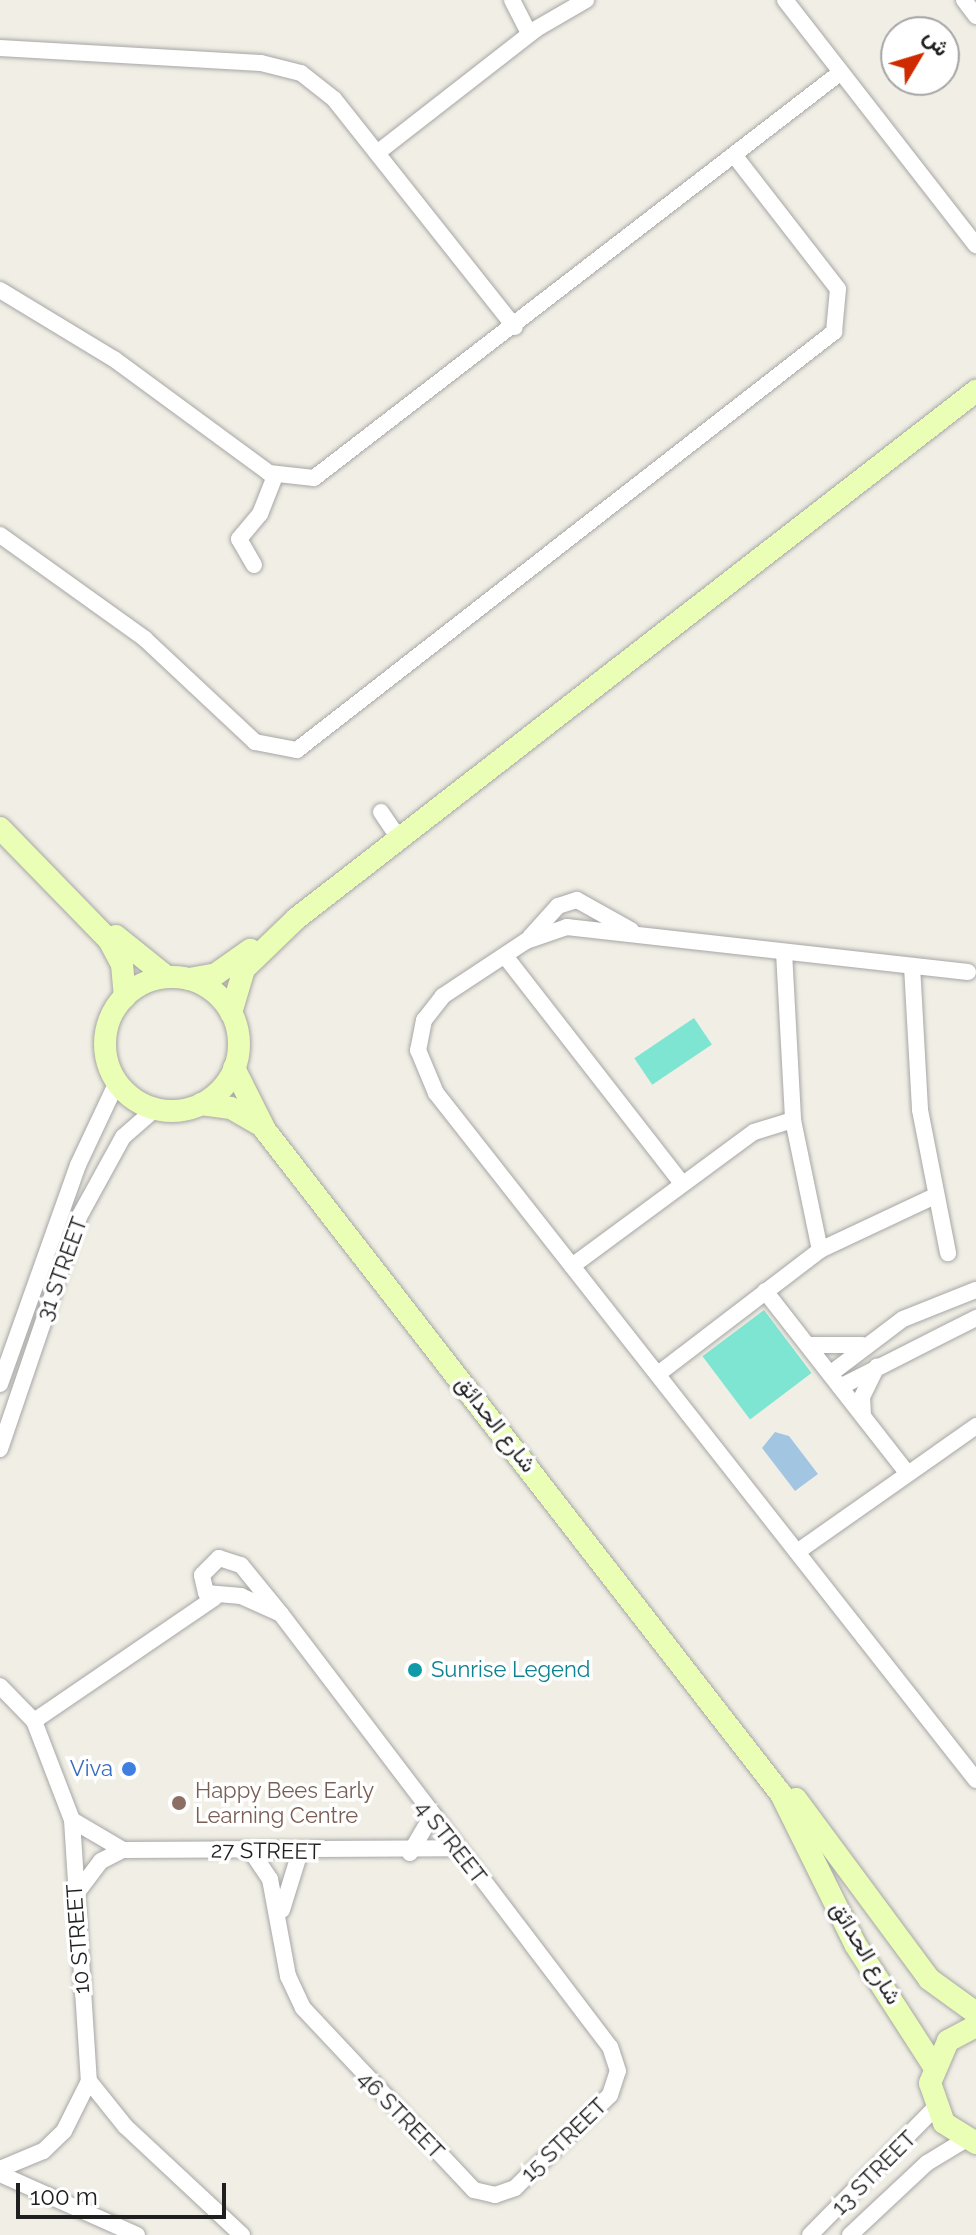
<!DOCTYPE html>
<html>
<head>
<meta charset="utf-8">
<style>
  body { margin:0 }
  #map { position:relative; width:976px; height:2235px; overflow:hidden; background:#f1efe5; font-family:Raleway,Vazirmatn,sans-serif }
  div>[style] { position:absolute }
  .pitch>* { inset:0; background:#7ee5d3; transform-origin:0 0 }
  .water>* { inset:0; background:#a2c6e1 }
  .roads { filter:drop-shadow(0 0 2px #a6a6a6) drop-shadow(0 0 2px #a6a6a6) }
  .street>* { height:16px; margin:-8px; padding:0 8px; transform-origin:8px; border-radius:8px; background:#fff }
  .secondary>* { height:22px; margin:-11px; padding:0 11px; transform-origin:11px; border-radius:11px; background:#ebfeb6 }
  .secondary>.ring { margin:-11px; padding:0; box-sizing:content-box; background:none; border:22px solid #ebfeb6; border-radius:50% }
  .dots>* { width:22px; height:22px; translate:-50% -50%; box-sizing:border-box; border:4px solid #fff; border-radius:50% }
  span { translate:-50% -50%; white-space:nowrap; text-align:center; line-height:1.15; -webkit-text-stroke:7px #fff; paint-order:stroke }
  .street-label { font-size:22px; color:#1f1f1f }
  .culture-label { font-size:22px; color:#0d838f }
  .left { translate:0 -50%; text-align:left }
  .shop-label { font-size:22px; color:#366cbe }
  .right { translate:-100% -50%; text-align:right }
  .education-label { font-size:22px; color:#785e54 }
  .north { position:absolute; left:880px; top:16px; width:80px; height:80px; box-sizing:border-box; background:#fff; border:2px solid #a5a5a5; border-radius:50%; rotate:52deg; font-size:22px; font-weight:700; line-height:32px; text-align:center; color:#1f1f1f }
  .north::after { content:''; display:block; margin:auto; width:28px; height:36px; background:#cf2b00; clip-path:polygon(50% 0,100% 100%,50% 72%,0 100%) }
  .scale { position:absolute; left:16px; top:2183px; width:210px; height:36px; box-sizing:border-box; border:4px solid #1f1f1f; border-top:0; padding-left:10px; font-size:24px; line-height:28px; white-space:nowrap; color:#1f1f1f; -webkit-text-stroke:6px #fff; paint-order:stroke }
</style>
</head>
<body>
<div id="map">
  <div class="pitch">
    <i style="left:694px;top:1018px;width:32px;height:72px;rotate:56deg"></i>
    <i style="left:764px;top:1310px;width:79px;height:77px;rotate:53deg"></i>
  </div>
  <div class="water">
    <i style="clip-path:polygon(775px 1432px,789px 1436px,818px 1474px,795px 1491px,762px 1448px)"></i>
  </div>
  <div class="roads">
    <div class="street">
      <i style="left:512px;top:0;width:38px;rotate:63deg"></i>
      <i style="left:785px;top:0;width:311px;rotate:52.1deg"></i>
      <i style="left:964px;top:0;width:20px;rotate:53deg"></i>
      <i style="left:0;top:48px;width:261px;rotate:3.3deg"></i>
      <i style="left:261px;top:63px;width:41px;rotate:14deg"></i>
      <i style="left:301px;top:73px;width:42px;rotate:38.2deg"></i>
      <i style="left:334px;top:99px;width:291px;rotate:51.6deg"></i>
      <i style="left:377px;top:153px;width:202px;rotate:-37.9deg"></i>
      <i style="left:536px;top:29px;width:58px;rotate:-30.1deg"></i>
      <i style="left:0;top:290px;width:133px;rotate:31.2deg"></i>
      <i style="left:114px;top:359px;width:192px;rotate:36.3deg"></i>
      <i style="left:269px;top:473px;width:45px;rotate:6.3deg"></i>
      <i style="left:314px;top:478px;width:665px;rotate:-37.61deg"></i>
      <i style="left:0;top:535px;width:178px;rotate:35.6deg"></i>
      <i style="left:145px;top:639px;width:151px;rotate:43.1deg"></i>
      <i style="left:255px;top:742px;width:43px;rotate:10.8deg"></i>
      <i style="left:297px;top:750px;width:681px;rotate:-37.9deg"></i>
      <i style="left:834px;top:332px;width:43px;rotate:-84.7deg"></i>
      <i style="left:838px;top:289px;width:168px;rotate:-127.8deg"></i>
      <i style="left:254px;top:565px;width:30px;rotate:-120deg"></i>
      <i style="left:239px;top:539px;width:33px;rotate:-50deg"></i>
      <i style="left:260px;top:514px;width:41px;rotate:-68.5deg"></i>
      <i style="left:381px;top:812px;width:34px;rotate:56deg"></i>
      <i style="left:530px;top:937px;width:42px;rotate:-47.9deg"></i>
      <i style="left:558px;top:906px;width:20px;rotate:-18deg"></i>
      <i style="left:577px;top:900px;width:62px;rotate:29.1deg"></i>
      <i style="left:784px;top:952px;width:168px;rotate:86.9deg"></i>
      <i style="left:793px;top:1120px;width:133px;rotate:78.3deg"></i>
      <i style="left:505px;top:956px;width:285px;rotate:52.1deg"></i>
      <i style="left:912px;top:966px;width:144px;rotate:86.8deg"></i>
      <i style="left:920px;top:1110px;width:146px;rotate:78.9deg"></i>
      <i style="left:968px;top:972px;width:404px;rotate:-173.6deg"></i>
      <i style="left:567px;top:927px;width:43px;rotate:161.1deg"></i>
      <i style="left:526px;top:941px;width:100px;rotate:146.5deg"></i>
      <i style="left:443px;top:996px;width:31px;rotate:128deg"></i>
      <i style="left:424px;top:1020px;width:31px;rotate:101deg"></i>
      <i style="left:418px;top:1050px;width:47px;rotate:67.3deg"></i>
      <i style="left:436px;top:1093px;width:874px;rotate:51.83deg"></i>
      <i style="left:572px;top:1266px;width:226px;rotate:-36.4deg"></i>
      <i style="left:754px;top:1132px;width:41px;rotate:-17.1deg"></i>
      <i style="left:765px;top:1291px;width:227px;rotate:52deg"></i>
      <i style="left:808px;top:1345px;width:54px"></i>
      <i style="left:658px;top:1374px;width:204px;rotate:-37.4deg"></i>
      <i style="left:820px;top:1250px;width:127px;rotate:-25.2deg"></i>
      <i style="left:830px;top:1374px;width:91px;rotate:-37deg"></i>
      <i style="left:903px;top:1319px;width:79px;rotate:-21.7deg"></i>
      <i style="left:0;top:1384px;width:232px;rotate:-70.4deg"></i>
      <i style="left:78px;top:1165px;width:92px;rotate:-64.8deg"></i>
      <i style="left:840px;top:1387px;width:153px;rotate:-26.9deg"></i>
      <i style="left:863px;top:1416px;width:19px;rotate:-93deg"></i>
      <i style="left:862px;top:1397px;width:34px;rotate:-64deg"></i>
      <i style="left:0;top:1449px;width:245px;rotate:-71.2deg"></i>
      <i style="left:79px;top:1217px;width:91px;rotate:-61.2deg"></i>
      <i style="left:123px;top:1137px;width:43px;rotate:-41.2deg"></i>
      <i style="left:797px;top:1552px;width:219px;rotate:-35.1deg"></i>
      <i style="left:219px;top:1558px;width:23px;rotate:18deg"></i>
      <i style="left:241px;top:1565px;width:63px;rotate:50.8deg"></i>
      <i style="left:281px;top:1614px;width:44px;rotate:-155.8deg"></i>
      <i style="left:241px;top:1596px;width:35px;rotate:-175deg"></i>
      <i style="left:206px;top:1593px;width:18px;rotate:-103deg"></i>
      <i style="left:202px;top:1575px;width:24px;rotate:-45deg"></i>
      <i style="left:0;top:1686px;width:49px;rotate:45.8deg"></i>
      <i style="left:34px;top:1721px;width:106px;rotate:69deg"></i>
      <i style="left:72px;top:1820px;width:262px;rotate:86.3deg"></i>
      <i style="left:89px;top:2081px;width:56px;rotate:116.6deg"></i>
      <i style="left:64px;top:2131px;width:29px;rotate:136deg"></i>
      <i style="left:43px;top:2151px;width:47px;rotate:157.3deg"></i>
      <i style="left:34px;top:1721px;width:218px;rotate:-34.3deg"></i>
      <i style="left:72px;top:1820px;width:59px;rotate:30.5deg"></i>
      <i style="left:123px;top:1850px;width:333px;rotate:-0.3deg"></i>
      <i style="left:251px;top:1851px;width:34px;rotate:56deg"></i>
      <i style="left:270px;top:1879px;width:99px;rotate:79.5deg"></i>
      <i style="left:288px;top:1976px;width:35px;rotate:65deg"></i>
      <i style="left:303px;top:2008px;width:250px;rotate:46.8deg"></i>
      <i style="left:474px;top:2190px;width:22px;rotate:13deg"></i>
      <i style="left:495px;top:2195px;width:21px;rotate:-19deg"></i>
      <i style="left:515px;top:2188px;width:133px;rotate:-44.4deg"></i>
      <i style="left:610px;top:2095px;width:25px;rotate:-72deg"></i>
      <i style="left:618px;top:2071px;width:25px;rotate:-108deg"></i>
      <i style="left:610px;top:2047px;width:544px;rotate:-127.23deg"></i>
      <i style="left:410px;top:1853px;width:42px;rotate:-59.7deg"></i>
      <i style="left:76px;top:1894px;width:41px;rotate:-52.9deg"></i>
      <i style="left:101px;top:1861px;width:25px;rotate:-27deg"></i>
      <i style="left:282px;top:1910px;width:61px;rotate:-72.8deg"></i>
      <i style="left:89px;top:2081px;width:58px;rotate:51.3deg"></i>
      <i style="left:125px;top:2126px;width:160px;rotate:43deg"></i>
      <i style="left:0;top:2174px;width:150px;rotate:24deg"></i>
      <i style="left:810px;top:2235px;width:178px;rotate:-45.5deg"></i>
      <i style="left:850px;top:2235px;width:105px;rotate:-43.1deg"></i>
      <i style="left:927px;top:2163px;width:44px;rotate:-31.2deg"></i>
    </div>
    <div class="secondary">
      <i style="left:0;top:828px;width:156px;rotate:45.8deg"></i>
      <i style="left:109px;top:940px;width:27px;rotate:62deg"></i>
      <i style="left:122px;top:964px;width:33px;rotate:85deg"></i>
      <i style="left:116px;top:936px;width:65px;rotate:38.8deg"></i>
      <i class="ring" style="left:105px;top:977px;width:112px;height:112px"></i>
      <i style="left:189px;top:979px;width:27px;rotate:-10deg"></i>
      <i style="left:216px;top:974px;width:42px;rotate:-35.2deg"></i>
      <i style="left:231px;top:1013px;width:46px;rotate:-73.5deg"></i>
      <i style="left:244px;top:969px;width:74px;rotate:-43.9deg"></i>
      <i style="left:297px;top:918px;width:860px;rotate:-37.82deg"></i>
      <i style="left:234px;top:1068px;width:69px;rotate:63.4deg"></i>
      <i style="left:265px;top:1130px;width:841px;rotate:52.15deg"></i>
      <i style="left:781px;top:1794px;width:167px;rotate:63.7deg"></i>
      <i style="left:855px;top:1944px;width:144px;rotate:57.2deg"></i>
      <i style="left:201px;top:1104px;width:30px;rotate:8deg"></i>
      <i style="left:231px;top:1108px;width:36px;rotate:30deg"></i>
      <i style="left:796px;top:1799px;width:224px;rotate:53.5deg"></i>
      <i style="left:929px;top:1979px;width:58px;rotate:35.9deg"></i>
      <i style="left:976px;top:2026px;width:32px;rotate:152deg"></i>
      <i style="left:948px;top:2041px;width:46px;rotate:113.2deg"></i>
      <i style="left:930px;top:2083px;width:42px;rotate:70.7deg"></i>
      <i style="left:944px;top:2123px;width:38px;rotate:32deg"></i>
    </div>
  </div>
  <div class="dots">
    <i style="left:415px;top:1670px;background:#0f9aa8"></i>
    <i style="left:129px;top:1769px;background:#3f7fe0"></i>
    <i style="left:179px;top:1803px;background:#8d6e63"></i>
  </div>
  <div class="street-label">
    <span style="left:62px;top:1269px;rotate:-70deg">31 STREET</span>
    <span style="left:496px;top:1424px;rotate:52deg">شارع الحدائق</span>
    <span style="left:451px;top:1842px;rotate:52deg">4 STREET</span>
    <span style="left:266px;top:1851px;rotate:1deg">27 STREET</span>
    <span style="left:78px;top:1939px;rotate:-94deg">10 STREET</span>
    <span style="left:866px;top:1953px;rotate:59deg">شارع الحدائق</span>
    <span style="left:401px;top:2115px;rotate:46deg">46 STREET</span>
    <span style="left:564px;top:2140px;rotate:-44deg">15 STREET</span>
    <span style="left:874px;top:2173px;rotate:-45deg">13 STREET</span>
  </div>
  <div class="culture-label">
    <span class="left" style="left:431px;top:1670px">Sunrise Legend</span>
  </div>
  <div class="shop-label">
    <span class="right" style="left:113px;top:1769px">Viva</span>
  </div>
  <div class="education-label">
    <span class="left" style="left:195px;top:1803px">Happy Bees Early<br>Learning Centre</span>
  </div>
  <div class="north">ش</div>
  <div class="scale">100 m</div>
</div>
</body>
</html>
